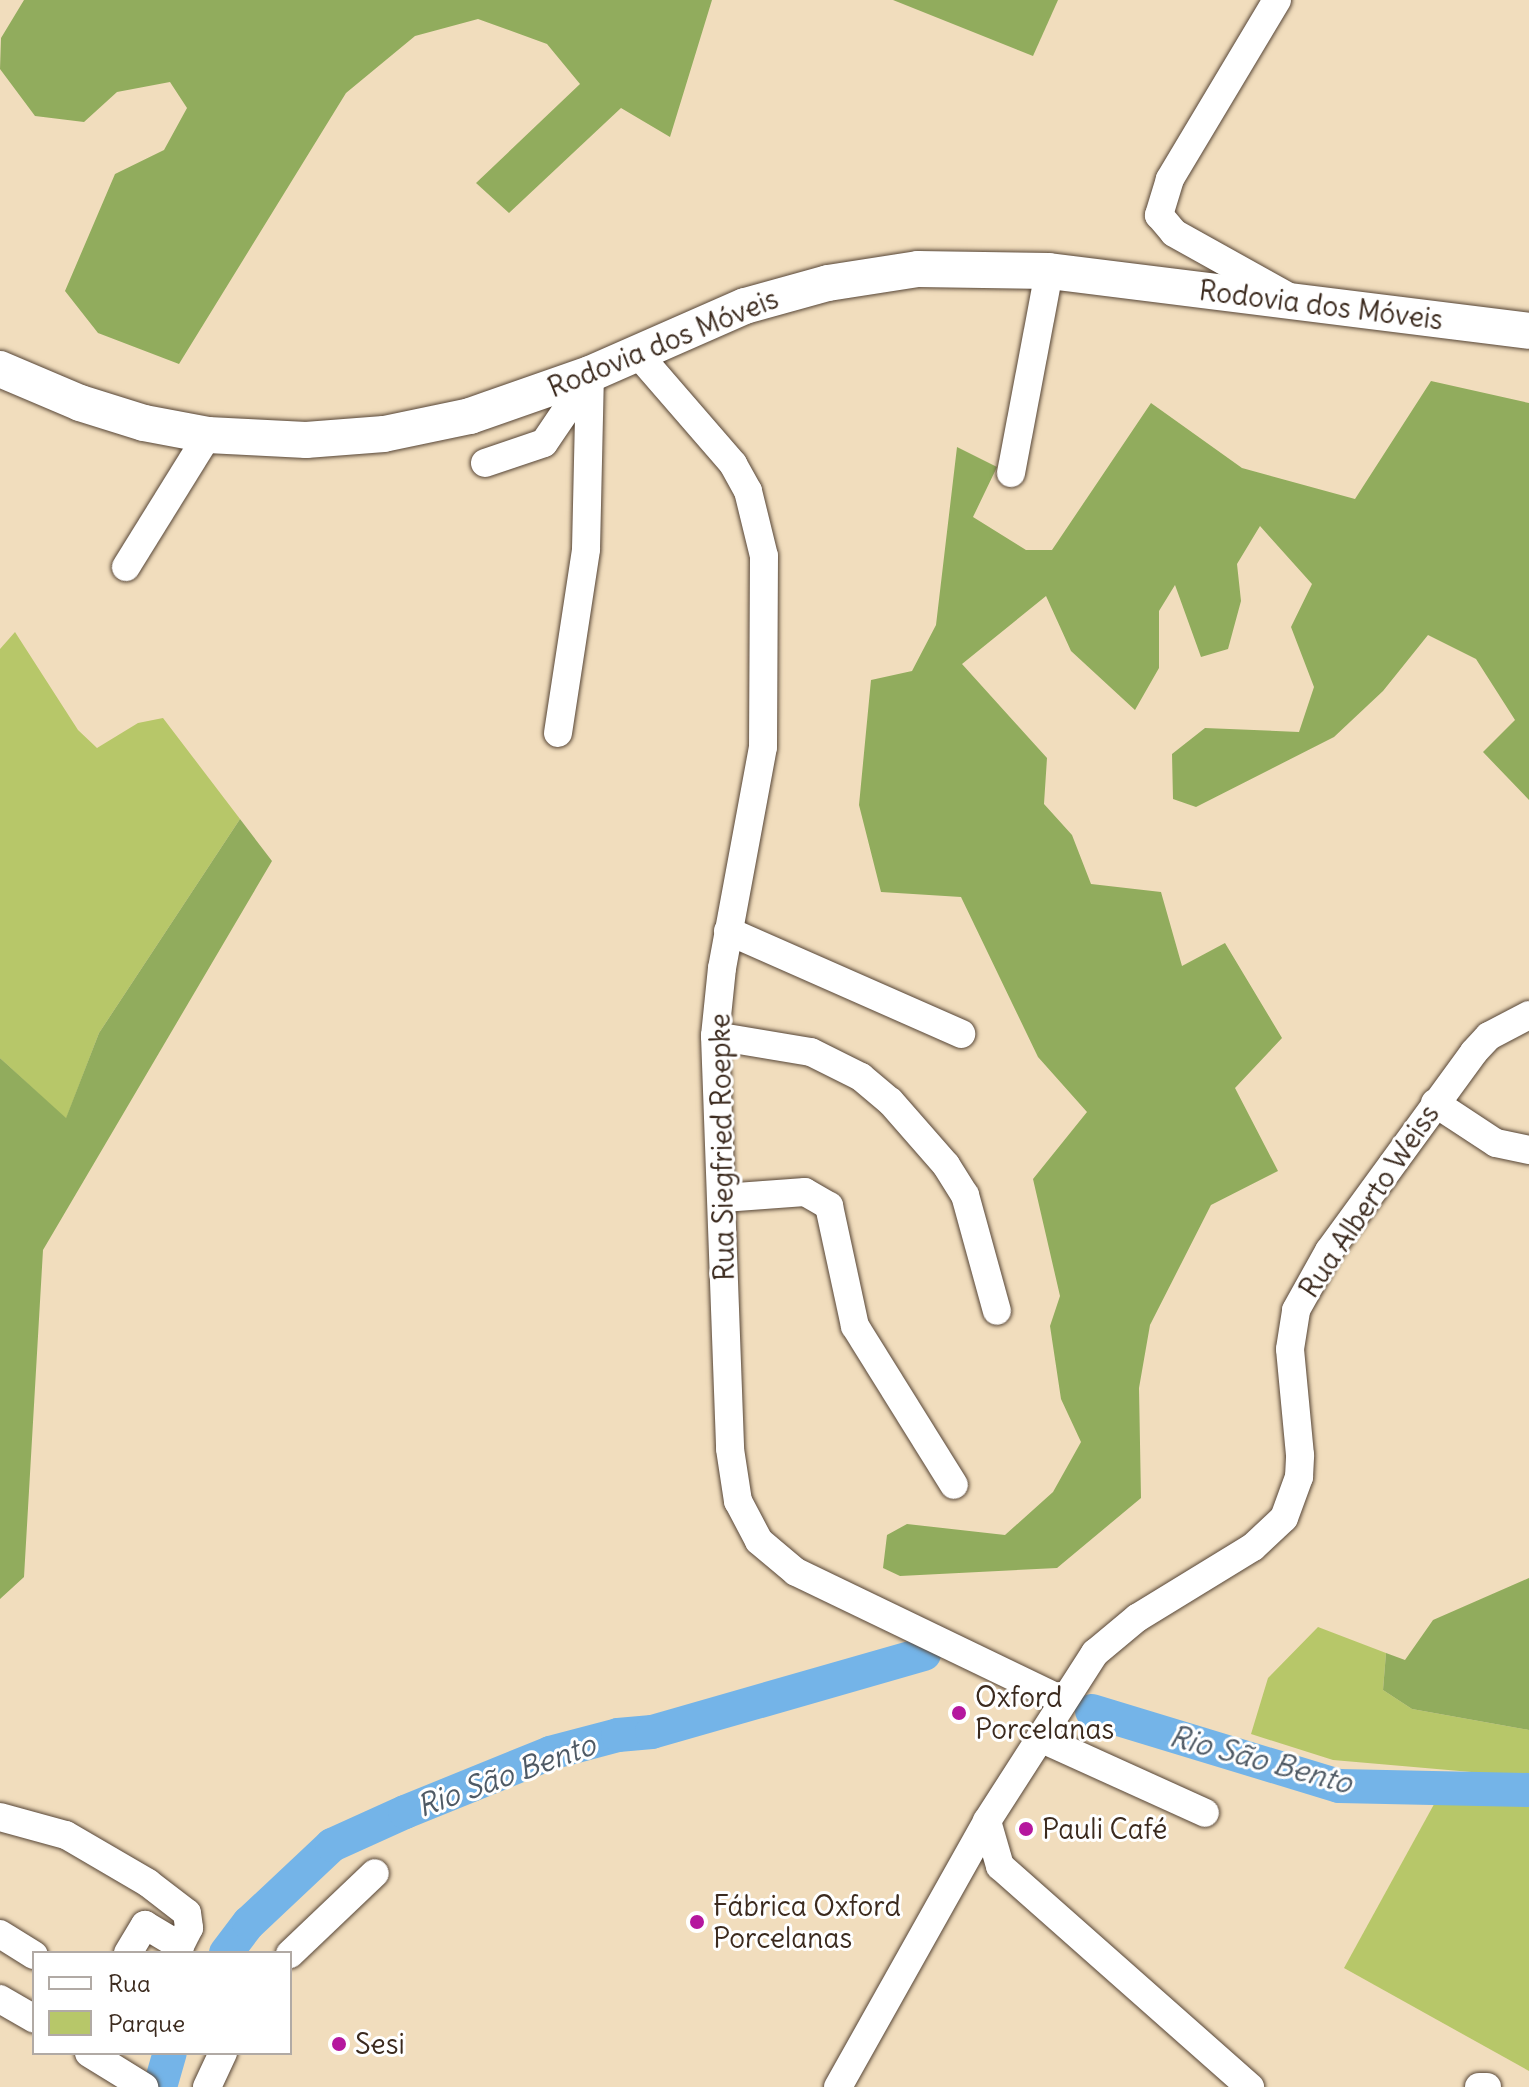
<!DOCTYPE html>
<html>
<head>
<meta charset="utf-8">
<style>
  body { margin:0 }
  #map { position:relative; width:1529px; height:2087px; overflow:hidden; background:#f1ddbd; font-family:Delius,sans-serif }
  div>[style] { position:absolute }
  .green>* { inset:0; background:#b7c769 }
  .forest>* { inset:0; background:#91ac5d }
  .river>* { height:34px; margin:-17px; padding:0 17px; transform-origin:17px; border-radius:17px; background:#74b4e8 }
  .roads { filter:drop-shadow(0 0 2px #564536) drop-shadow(0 0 2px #564536) }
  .minor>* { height:28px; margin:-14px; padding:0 14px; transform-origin:14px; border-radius:14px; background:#fff }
  .major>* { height:36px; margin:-18px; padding:0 18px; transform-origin:18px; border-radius:18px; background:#fff }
  .dots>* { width:22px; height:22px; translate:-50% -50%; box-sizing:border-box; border:4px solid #fff; border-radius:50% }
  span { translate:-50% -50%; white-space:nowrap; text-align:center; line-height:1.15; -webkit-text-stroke:6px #fff; paint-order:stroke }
  .street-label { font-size:28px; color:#3b2a1e }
  .poi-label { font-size:28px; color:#3b2a1e }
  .left { translate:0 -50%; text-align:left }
  .water-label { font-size:30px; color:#4f5a65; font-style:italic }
  .legend { position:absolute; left:32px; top:1951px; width:260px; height:104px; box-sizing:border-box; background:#fff; border:2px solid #b1aaa5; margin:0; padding:10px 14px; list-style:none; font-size:24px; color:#3b2a1e }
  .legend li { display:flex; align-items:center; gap:16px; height:40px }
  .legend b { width:40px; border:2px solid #b1aaa5 }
</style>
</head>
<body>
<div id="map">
  <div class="green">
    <i style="clip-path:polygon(15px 632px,78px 730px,97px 748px,138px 723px,163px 718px,240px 819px,99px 1033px,66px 1119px,0 1058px,0 649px)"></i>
    <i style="clip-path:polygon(1318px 1627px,1386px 1653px,1383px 1690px,1412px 1709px,1529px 1730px,1529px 1777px,1333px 1760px,1251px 1734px,1268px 1678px)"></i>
    <i style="clip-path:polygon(1438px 1797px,1529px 1801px,1529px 2071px,1344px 1968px)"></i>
  </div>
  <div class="forest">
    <i style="clip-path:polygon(24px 0,712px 0,670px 137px,621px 108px,509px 213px,476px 183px,580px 84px,547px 44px,478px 19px,415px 36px,346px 93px,179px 364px,98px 333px,65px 291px,115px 174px,164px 150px,187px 108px,170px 82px,117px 92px,84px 122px,35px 116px,0 69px,1px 38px)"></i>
    <i style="clip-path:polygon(893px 0,1058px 0,1033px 56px)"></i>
    <i style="clip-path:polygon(1431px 381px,1529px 403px,1529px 800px,1483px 752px,1515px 720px,1476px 659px,1428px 635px,1383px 691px,1334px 737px,1196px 807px,1173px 799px,1172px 754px,1205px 728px,1299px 732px,1314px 687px,1291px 627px,1312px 584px,1260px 526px,1237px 564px,1241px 601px,1228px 649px,1201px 657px,1175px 585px,1159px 611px,1159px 668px,1135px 710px,1071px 651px,1046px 596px,962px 664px,1047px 758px,1044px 804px,1072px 835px,1091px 884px,1161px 892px,1182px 966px,1225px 943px,1282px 1038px,1235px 1088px,1278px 1171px,1211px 1205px,1150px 1325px,1139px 1388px,1141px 1498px,1057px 1568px,900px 1576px,883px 1568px,887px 1535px,907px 1524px,1005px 1535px,1053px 1492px,1081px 1442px,1061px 1399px,1050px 1326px,1060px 1296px,1033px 1179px,1087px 1112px,1038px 1057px,961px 897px,881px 892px,859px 805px,871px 680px,912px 671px,936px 625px,957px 447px,997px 467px,973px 517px,1026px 550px,1052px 550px,1151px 403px,1242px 468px,1355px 499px)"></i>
    <i style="clip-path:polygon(240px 819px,272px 861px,43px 1250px,24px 1577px,0 1599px,0 1058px,66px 1118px,99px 1033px)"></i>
    <i style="clip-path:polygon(1529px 1578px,1529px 1730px,1412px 1709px,1383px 1690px,1386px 1653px,1405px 1660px,1433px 1620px)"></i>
  </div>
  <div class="river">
    <i style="left:1092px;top:1711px;width:258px;rotate:16.9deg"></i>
    <i style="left:1339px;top:1786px;width:190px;rotate:1.2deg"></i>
    <i style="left:226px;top:1953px;width:38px;rotate:-53deg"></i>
    <i style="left:249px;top:1923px;width:114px;rotate:-43.2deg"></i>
    <i style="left:332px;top:1845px;width:80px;rotate:-24.3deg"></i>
    <i style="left:405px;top:1812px;width:157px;rotate:-22.1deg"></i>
    <i style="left:550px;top:1753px;width:70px;rotate:-14.8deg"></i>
    <i style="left:618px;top:1735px;width:34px;rotate:-5deg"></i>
    <i style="left:652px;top:1732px;width:283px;rotate:-16deg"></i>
    <i style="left:160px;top:2087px;width:35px;rotate:-74deg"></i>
  </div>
  <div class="roads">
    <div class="minor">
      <i style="left:1277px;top:0;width:209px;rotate:120.9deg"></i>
      <i style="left:1170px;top:179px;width:38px;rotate:107deg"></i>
      <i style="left:1159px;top:215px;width:23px;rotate:50deg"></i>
      <i style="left:1174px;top:233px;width:132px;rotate:29.1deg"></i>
      <i style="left:637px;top:353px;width:147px;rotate:49.1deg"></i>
      <i style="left:733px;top:464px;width:31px;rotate:61deg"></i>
      <i style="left:748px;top:491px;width:67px;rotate:76.2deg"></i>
      <i style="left:764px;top:556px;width:191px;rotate:90.3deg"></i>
      <i style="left:763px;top:747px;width:225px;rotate:100.5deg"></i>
      <i style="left:722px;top:968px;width:68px;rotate:95.9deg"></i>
      <i style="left:715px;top:1036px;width:413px;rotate:87.9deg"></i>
      <i style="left:730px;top:1449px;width:53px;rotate:81.3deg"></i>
      <i style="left:738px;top:1501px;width:45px;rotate:62.3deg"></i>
      <i style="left:759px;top:1541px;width:48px;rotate:40deg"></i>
      <i style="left:796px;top:1572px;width:295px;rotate:25.7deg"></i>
      <i style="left:485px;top:463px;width:62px;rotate:-18.7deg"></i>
      <i style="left:544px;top:443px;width:82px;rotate:-55.9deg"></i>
      <i style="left:1011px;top:473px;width:206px;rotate:-79.3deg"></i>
      <i style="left:126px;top:567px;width:155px;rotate:-58.2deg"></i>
      <i style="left:558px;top:733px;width:186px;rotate:-81.3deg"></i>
      <i style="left:586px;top:549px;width:175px;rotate:-88.7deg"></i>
      <i style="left:728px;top:931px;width:255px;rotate:23.8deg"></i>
      <i style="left:715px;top:1036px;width:97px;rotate:9.5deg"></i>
      <i style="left:811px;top:1052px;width:56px;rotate:26.6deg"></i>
      <i style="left:861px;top:1077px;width:38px;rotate:40deg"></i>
      <i style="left:890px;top:1101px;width:85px;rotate:48.8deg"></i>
      <i style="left:946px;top:1165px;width:36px;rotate:58deg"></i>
      <i style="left:965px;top:1195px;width:120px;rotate:74.6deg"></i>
      <i style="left:1435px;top:1103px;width:73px;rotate:33.3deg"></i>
      <i style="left:1496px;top:1143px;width:34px;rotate:12deg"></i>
      <i style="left:723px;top:1198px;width:82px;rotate:-4.2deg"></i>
      <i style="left:805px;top:1192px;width:28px;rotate:30deg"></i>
      <i style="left:829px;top:1206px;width:123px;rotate:77.8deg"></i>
      <i style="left:855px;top:1326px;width:187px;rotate:58.1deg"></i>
      <i style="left:1040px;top:1738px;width:181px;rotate:24.4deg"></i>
      <i style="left:0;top:1817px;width:68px;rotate:15.3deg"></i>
      <i style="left:66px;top:1835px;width:95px;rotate:30.3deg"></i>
      <i style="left:148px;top:1883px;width:49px;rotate:37.6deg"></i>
      <i style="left:187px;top:1913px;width:15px;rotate:82deg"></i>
      <i style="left:189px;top:1928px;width:28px;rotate:117deg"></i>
      <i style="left:987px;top:1821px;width:47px;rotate:73.9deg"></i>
      <i style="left:1000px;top:1866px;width:334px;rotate:41.5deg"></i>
      <i style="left:0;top:1934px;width:40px;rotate:32deg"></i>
      <i style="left:128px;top:1953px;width:33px;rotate:-59deg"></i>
      <i style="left:145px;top:1925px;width:41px;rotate:31deg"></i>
      <i style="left:290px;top:1954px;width:117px;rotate:-43.6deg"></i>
      <i style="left:0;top:1999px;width:39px;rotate:30deg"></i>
      <i style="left:89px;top:2053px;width:65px;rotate:31.7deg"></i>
      <i style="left:207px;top:2087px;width:38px;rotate:-65deg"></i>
      <i style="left:838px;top:2087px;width:305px;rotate:-60.7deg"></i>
      <i style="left:987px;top:1821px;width:200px;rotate:-57.3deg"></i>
      <i style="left:1095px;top:1653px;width:55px;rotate:-39.8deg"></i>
      <i style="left:1137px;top:1618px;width:136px;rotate:-31.5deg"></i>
      <i style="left:1253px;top:1547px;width:42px;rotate:-43.1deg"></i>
      <i style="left:1284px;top:1518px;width:44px;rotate:-69.9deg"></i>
      <i style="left:1299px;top:1477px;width:22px;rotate:-87deg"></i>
      <i style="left:1300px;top:1455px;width:106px;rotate:-95.4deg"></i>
      <i style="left:1290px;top:1349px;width:39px;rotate:-81deg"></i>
      <i style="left:1296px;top:1310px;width:68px;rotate:-60.8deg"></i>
      <i style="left:1329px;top:1251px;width:246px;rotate:-53.9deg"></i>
      <i style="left:1474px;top:1052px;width:22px;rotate:-47deg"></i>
      <i style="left:1489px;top:1036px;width:45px;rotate:-27.7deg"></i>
      <i style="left:1479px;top:2087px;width:8px"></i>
    </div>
    <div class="major">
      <i style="left:0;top:369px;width:87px;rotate:23deg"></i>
      <i style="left:80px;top:403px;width:67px;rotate:17.4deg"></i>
      <i style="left:144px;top:423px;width:65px;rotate:10.6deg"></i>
      <i style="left:208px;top:435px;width:98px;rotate:2.9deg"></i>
      <i style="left:306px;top:440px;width:78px;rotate:-4.4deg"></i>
      <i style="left:384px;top:434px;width:88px;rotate:-11.8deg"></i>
      <i style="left:470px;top:416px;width:127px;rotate:-19.3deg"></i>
      <i style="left:590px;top:374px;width:169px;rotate:-23.7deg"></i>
      <i style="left:745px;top:306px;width:86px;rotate:-15.5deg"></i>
      <i style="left:828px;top:283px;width:91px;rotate:-8.8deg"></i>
      <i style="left:918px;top:269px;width:131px;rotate:0.9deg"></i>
      <i style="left:1049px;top:271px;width:484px;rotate:7.1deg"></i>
    </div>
  </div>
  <div class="dots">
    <i style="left:959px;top:1713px;background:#b5179e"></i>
    <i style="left:1026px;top:1829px;background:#b5179e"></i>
    <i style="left:697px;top:1922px;background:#b5179e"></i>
    <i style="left:339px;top:2044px;background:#b5179e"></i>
  </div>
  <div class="street-label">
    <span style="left:1321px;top:305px;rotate:7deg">Rodovia dos Móveis</span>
    <span style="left:663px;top:343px;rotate:-22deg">Rodovia dos Móveis</span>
    <span style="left:722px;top:1147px;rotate:-91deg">Rua Siegfried Roepke</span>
    <span style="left:1369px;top:1201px;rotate:-56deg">Rua Alberto Weiss</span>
  </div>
  <div class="poi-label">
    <span class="left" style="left:975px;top:1713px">Oxford<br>Porcelanas</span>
    <span class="left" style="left:1042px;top:1829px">Pauli Café</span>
    <span class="left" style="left:713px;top:1922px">Fábrica Oxford<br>Porcelanas</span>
    <span class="left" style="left:355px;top:2044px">Sesi</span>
  </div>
  <div class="water-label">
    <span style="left:1261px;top:1759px;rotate:15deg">Rio São Bento</span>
    <span style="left:506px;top:1775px;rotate:-20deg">Rio São Bento</span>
  </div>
  <ul class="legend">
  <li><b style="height:10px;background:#fff"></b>Rua</li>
  <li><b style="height:22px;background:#b7c769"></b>Parque</li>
  </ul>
</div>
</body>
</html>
